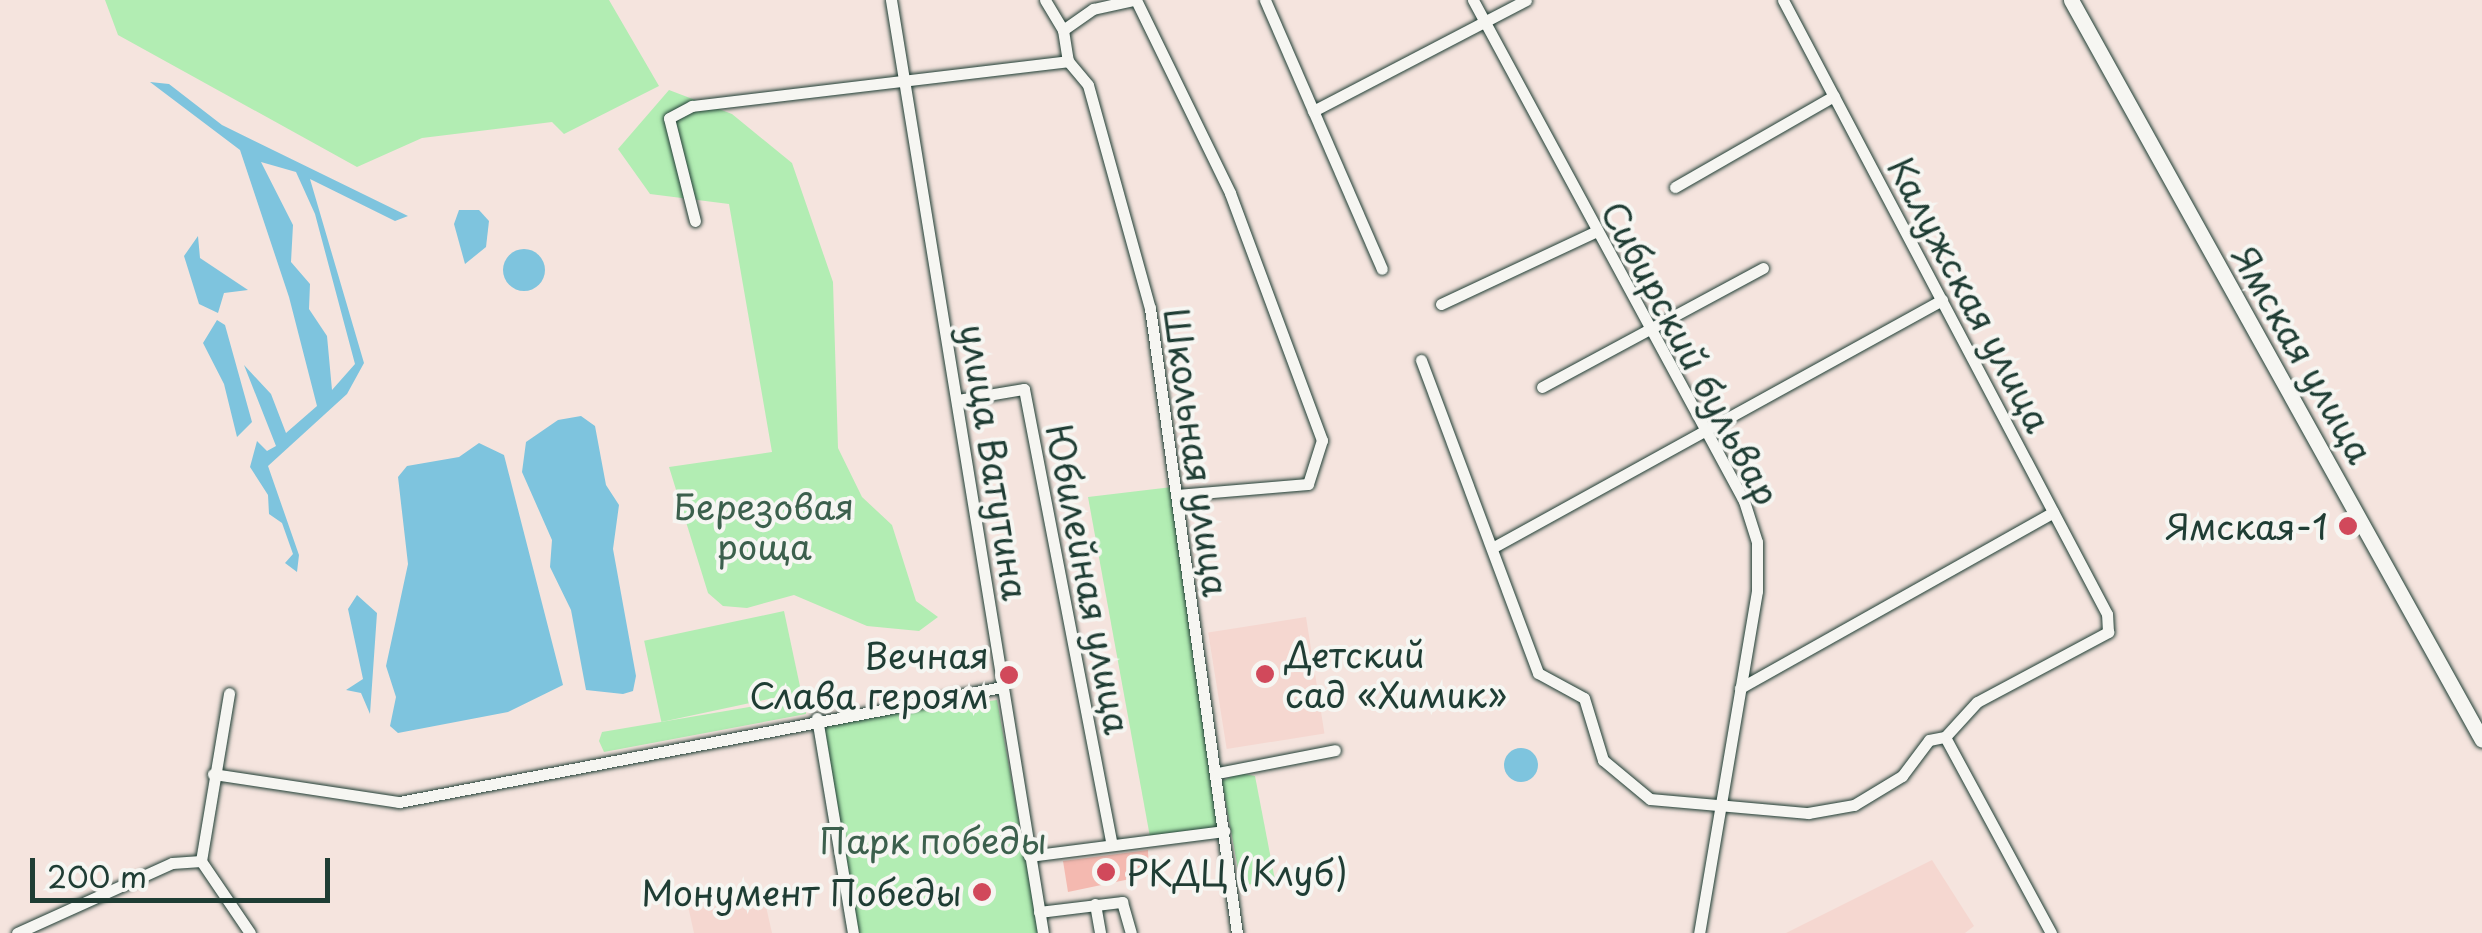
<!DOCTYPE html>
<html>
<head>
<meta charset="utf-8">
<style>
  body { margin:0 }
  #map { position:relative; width:2482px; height:933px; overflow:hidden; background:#f5e4de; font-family:"Playpen Sans",sans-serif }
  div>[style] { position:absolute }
  .built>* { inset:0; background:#f5d7d0; transform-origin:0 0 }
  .green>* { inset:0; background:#b2edb3; transform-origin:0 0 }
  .water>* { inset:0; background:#7ec4de }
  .round { border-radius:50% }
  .building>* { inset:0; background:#f4b9b0 }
  .roads { filter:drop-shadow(0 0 2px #1f3d34) drop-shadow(0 0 2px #1f3d34) }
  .minor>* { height:11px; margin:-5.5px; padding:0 5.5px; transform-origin:5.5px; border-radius:5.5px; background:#f6f6f2 }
  .major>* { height:15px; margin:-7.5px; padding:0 7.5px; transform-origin:7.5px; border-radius:7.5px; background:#f6f6f2 }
  .dots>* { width:28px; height:28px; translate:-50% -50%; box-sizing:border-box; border:5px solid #f6f6f2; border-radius:50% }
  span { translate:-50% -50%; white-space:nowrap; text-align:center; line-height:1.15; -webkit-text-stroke:8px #f6f6f2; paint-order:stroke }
  .street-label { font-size:35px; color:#1f3d34 }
  .park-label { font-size:35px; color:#3c604d }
  .poi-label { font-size:35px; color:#1f3d34 }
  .right { translate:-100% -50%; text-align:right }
  .left { translate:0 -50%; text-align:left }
  .scale { position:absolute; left:30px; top:858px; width:300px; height:45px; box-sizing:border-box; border:5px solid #1f3d34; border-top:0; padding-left:12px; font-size:30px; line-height:35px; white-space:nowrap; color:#1f3d34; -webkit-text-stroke:8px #f6f6f2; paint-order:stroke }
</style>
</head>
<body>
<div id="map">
  <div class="built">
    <i style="left:1306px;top:617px;width:118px;height:99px;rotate:81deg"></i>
    <i style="clip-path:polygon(1932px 860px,1974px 926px,1965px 933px,1786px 933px)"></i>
    <i style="clip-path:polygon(761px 884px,772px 933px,694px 933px,688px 906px)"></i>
  </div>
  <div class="green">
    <i style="clip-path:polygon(105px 0,609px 0,659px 86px,564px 134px,552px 122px,422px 138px,357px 167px,118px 35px)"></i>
    <i style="clip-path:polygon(669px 90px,732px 114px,792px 163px,833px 282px,838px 448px,862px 497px,892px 525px,916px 601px,938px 617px,919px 631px,867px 626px,794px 595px,747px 608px,723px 606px,708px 593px,669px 467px,772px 452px,729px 204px,650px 194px,618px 149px)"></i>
    <i style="clip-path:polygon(1172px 487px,1222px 829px,1150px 837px,1088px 497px)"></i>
    <i style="left:784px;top:611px;width:83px;height:143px;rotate:78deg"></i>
    <i style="clip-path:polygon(796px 699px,805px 700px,806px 714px,604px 752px,599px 741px,602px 732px)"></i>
    <i style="clip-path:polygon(997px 700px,1039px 933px,858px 933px,823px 723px)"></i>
    <i style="clip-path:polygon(1239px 773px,1255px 776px,1275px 880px,1241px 886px,1222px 781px)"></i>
  </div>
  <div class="water">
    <i style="clip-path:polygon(evenodd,150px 82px,169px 84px,222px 125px,408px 216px,395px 221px,310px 179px,364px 363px,347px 394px,268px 466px,299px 555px,297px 572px,285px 563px,293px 554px,282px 523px,269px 514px,268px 495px,250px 467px,257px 441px,267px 451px,276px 446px,244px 365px,271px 394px,286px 433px,317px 406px,289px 297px,240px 150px,150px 82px,261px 162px,296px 172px,315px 214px,355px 364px,332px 390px,327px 336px,309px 309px,310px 284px,291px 262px,293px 225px,261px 162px)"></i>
    <i style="clip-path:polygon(459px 210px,479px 210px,489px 221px,486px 247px,465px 264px,454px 224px)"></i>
    <i style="clip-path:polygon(198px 236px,200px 258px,248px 290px,224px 293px,218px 313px,199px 304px,184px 256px)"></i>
    <i class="round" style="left:503px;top:249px;width:42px;height:42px"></i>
    <i style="clip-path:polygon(217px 320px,225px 325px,252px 422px,237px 437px,224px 384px,203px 343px)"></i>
    <i style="clip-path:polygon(581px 416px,595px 426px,606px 485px,619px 505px,613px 549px,636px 676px,633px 691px,623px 694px,586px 690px,571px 610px,550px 567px,552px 540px,522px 472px,526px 442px,558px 420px)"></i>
    <i style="clip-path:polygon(479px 443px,504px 455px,563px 685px,508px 712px,398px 733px,390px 726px,396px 697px,386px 666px,408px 564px,398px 477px,407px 466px,459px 457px)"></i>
    <i style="clip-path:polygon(357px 595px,377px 613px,370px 714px,361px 693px,346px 690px,363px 679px,348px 609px)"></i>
    <i class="round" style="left:1504px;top:748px;width:34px;height:34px"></i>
  </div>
  <div class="building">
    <i style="clip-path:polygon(1148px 850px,1149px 875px,1068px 892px,1063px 861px)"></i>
  </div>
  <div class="roads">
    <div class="minor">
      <i style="left:891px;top:0;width:945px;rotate:80.75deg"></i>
      <i style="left:1045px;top:0;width:35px;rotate:59deg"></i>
      <i style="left:1063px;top:30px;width:31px;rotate:81deg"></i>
      <i style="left:1068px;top:61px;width:31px;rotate:50deg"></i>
      <i style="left:1088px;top:85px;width:231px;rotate:74.5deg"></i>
      <i style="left:1150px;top:308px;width:631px;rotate:82.08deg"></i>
      <i style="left:1136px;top:0;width:215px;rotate:64deg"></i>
      <i style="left:1230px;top:193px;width:264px;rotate:69.6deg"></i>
      <i style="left:1322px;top:440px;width:46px;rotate:107.7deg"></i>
      <i style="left:1308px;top:484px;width:132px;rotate:175.2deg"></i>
      <i style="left:1265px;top:0;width:293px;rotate:66.5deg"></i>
      <i style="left:1473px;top:0;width:570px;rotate:61.59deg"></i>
      <i style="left:1744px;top:501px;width:43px;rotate:72.4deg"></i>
      <i style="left:1757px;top:542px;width:49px;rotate:90deg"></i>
      <i style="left:1757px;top:591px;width:347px;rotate:99.6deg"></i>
      <i style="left:1063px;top:30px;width:37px;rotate:-35deg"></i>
      <i style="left:1093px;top:9px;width:42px;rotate:-12.4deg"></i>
      <i style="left:1313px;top:111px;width:240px;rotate:-27.5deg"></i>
      <i style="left:1675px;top:187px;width:183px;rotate:-29.8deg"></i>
      <i style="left:695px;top:221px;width:106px;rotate:-104.2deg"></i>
      <i style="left:669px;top:118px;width:26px;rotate:-28deg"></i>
      <i style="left:692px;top:106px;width:379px;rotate:-6.8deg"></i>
      <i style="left:1441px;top:304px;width:172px;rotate:-25.1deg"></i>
      <i style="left:1421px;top:360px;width:334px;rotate:69.5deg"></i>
      <i style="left:1538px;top:673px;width:52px;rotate:28.5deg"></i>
      <i style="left:1584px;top:698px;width:65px;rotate:73deg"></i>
      <i style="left:1603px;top:760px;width:61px;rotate:39.7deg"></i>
      <i style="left:1650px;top:799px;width:159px;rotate:5.1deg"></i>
      <i style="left:1808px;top:813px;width:47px;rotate:-9.9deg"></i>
      <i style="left:1854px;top:805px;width:56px;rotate:-31.1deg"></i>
      <i style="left:1902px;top:776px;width:45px;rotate:-53.1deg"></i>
      <i style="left:1929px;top:740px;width:16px;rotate:-11deg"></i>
      <i style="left:1945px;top:737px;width:47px;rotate:-47.6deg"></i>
      <i style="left:1977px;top:702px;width:149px;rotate:-28.1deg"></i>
      <i style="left:2108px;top:632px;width:18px;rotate:-93deg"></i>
      <i style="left:2107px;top:614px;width:694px;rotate:-117.82deg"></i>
      <i style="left:1542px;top:387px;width:251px;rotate:-28.3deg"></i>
      <i style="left:958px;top:400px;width:67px;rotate:-9.5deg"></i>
      <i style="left:1024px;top:389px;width:463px;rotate:79.1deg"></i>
      <i style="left:1492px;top:548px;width:514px;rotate:-28.86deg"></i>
      <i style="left:1740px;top:688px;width:359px;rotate:-29.3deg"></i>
      <i style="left:817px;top:718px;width:218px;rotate:80.5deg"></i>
      <i style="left:1945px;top:737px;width:223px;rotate:61.6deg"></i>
      <i style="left:1217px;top:773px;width:120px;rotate:-11deg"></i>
      <i style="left:213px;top:774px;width:188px;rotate:8.6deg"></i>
      <i style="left:399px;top:802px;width:614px;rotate:-10.8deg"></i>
      <i style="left:1029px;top:856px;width:197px;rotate:-7.3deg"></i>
      <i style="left:201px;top:861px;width:87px;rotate:55.8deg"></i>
      <i style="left:1095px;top:904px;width:29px;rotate:80deg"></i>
      <i style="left:1039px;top:912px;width:84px;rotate:-6.9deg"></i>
      <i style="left:1122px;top:902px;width:32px;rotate:74deg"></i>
      <i style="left:17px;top:933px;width:170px;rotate:-24.3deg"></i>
      <i style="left:172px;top:863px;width:29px;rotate:-4deg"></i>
      <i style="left:201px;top:861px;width:170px;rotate:-80.5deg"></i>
    </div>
    <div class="major">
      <i style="left:2071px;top:0;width:846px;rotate:60.95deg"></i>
    </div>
  </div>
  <div class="dots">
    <i style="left:2348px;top:526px;background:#d1495b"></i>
    <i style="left:1265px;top:674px;background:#d1495b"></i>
    <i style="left:1009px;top:675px;background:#d1495b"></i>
    <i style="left:1106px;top:872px;background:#d1495b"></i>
    <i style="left:982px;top:892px;background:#d1495b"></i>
  </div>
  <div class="street-label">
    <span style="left:1970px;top:294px;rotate:62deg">Калужская улица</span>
    <span style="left:1691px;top:353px;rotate:62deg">Сибирский бульвар</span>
    <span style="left:2303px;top:354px;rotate:60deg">Ямская улица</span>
    <span style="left:1197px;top:452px;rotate:82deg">Школьная улица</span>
    <span style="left:995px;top:462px;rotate:81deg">улица Ватутина</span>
    <span style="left:1089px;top:579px;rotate:79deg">Юбилейная улица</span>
  </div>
  <div class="park-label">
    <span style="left:764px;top:526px">Березовая<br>роща</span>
    <span style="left:933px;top:840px">Парк победы</span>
  </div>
  <div class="poi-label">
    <span class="right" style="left:2328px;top:526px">Ямская-1</span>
    <span class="left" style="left:1285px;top:674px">Детский<br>сад «Химик»</span>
    <span class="right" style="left:989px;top:675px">Вечная<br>Слава героям</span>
    <span class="left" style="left:1126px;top:872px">РКДЦ (Клуб)</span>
    <span class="right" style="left:962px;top:892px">Монумент Победы</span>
  </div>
  <div class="scale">200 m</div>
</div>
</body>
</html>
